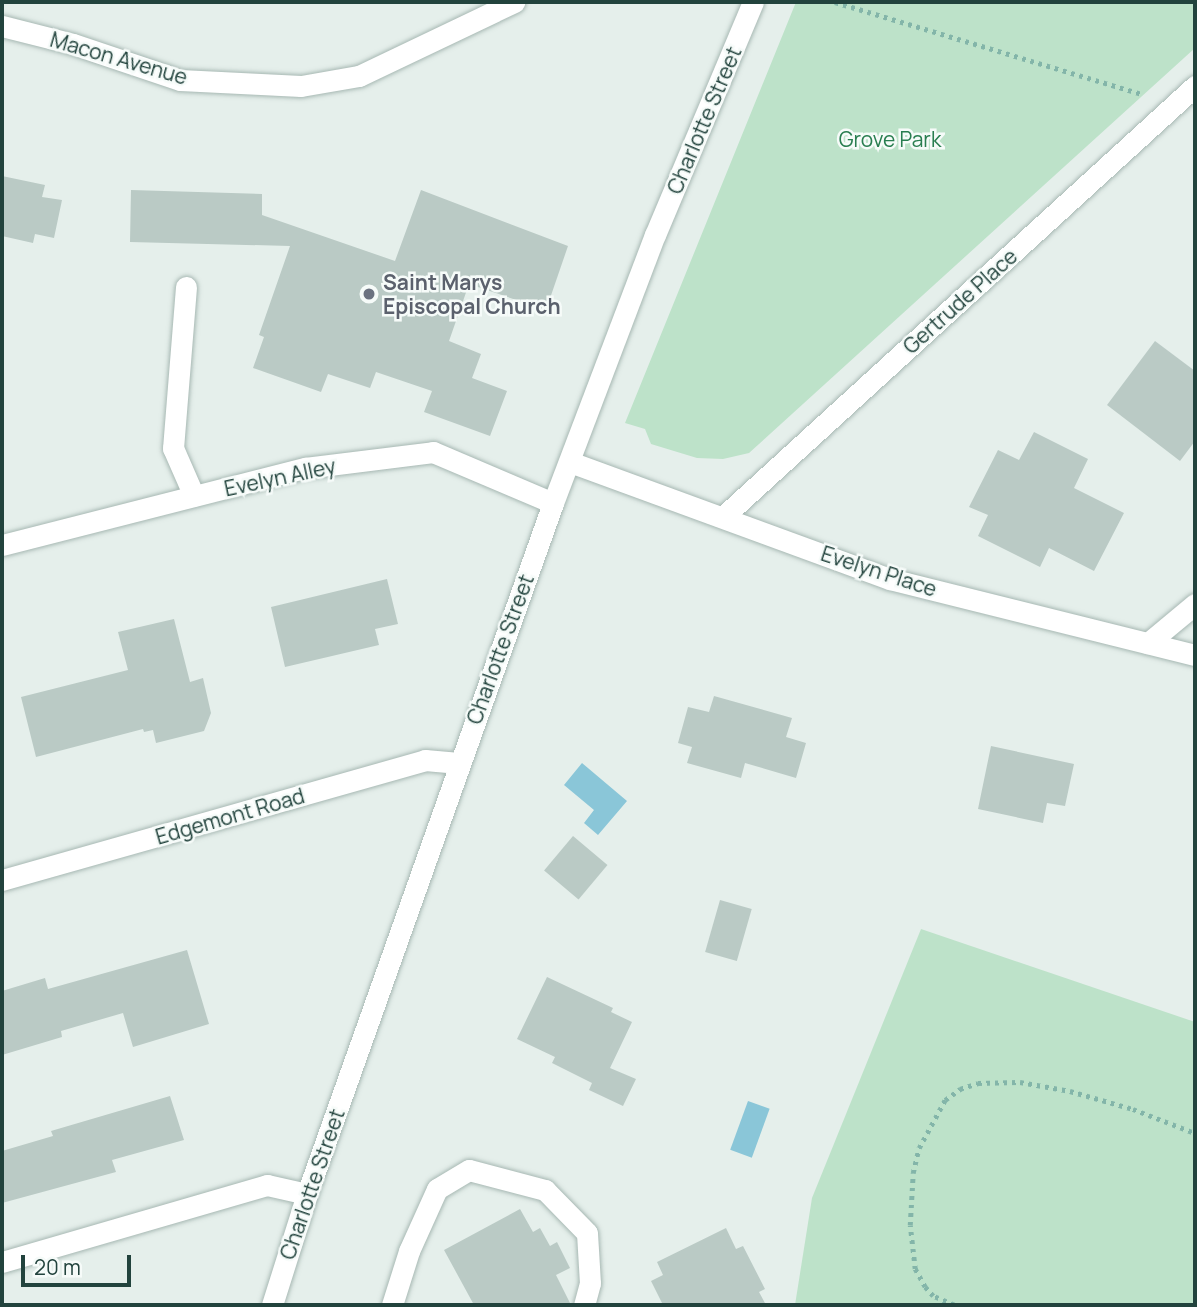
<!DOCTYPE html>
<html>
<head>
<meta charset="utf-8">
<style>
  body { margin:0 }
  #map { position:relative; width:1197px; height:1307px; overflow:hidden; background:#e5efeb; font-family:Manrope,sans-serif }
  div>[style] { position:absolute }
  .green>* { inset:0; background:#bde2c9 }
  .water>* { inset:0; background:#8ac6d8; transform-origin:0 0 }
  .building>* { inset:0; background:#bacac5; transform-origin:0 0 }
  .path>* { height:4.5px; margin-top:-2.25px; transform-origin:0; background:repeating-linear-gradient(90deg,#83b5a9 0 3.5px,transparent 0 8.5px) }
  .roads { filter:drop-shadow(0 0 2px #a7b8b3) drop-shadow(0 0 2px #a7b8b3) }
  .service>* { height:21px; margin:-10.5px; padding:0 10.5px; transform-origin:10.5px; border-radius:10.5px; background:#fff }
  .minor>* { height:21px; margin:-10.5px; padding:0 10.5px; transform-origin:10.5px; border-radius:10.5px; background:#fff }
  .tertiary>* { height:21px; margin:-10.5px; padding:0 10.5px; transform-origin:10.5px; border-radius:10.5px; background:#fff }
  .dots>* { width:19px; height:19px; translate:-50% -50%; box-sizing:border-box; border:4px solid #f6fbf9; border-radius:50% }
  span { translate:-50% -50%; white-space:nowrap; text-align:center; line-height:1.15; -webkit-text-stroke:5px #f6fbf9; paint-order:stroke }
  .street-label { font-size:21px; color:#22433d }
  .park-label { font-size:21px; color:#297e50 }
  .worship-label { font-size:21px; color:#5b616d; font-weight:700 }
  .left { translate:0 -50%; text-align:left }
  .frame { position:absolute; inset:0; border:4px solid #22433d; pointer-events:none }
  .scale { position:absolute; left:21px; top:1255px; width:110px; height:32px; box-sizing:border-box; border:4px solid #22433d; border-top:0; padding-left:9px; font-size:21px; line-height:24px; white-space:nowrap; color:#22433d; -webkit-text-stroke:5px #f6fbf9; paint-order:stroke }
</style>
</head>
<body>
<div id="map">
  <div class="green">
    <i style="clip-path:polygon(796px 2px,1195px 2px,1195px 48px,749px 453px,723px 459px,697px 458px,651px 444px,645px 429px,625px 423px)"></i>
    <i style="clip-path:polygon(921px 929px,1195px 1022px,1195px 1305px,795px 1305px,812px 1198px)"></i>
  </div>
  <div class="water">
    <i style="clip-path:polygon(582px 763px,627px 801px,598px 835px,584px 823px,594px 810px,564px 785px)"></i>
    <i style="left:748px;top:1101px;width:23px;height:52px;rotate:20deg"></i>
  </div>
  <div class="building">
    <i style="clip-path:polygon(2px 176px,45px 185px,42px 197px,62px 200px,54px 238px,35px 234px,33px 243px,2px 236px)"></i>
    <i style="clip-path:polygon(131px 190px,262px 194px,262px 215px,395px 261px,421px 190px,568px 246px,546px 310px,469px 284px,449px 341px,481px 354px,472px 378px,507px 391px,490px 436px,424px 412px,432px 391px,376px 372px,370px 388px,328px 374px,321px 392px,253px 368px,264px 337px,259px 335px,290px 246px,130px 242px)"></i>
    <i style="clip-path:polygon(1155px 341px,1195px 371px,1195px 441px,1180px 461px,1107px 405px)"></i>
    <i style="clip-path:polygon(1034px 432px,1088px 459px,1074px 488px,1124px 513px,1094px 571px,1049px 548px,1040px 567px,978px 536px,988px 515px,969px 507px,998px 450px,1019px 460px)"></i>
    <i style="clip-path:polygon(387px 579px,398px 624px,375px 629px,379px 645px,285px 667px,271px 607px)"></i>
    <i style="clip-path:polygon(174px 619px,190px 682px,203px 678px,211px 713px,204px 731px,156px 743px,153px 730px,144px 732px,143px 729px,36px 757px,21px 697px,128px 670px,118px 632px)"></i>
    <i style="clip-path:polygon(714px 696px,792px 718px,786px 737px,806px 743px,796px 778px,745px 763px,741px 778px,687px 763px,692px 747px,678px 743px,688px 707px,709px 712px)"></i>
    <i style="clip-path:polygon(991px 746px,1074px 764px,1065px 806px,1047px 803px,1043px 823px,978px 809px)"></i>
    <i style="left:573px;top:836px;width:45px;height:45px;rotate:40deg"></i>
    <i style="left:720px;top:900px;width:33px;height:54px;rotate:16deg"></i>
    <i style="clip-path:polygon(187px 950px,209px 1024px,133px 1047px,123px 1013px,61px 1031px,62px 1037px,2px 1055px,2px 991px,45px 978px,48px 989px)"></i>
    <i style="clip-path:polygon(547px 977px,613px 1008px,611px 1012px,632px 1022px,610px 1068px,636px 1079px,623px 1106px,589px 1090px,592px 1083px,552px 1063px,555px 1057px,517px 1039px)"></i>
    <i style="clip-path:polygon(170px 1096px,184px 1140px,112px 1160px,116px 1172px,2px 1203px,2px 1151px,53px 1136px,51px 1131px)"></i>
    <i style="clip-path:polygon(520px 1209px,533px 1232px,540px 1228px,550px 1246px,557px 1242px,570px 1268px,556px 1275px,571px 1305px,474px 1305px,444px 1250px)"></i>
    <i style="clip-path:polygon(726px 1228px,736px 1249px,743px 1246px,765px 1289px,759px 1292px,766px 1305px,663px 1305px,651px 1281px,663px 1275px,657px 1262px)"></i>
  </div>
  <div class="path">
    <i style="left:835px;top:2px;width:320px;rotate:16.7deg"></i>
    <i style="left:954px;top:1305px;width:23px;rotate:-157deg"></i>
    <i style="left:933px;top:1296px;width:12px;rotate:-132deg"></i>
    <i style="left:925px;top:1287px;width:21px;rotate:-119deg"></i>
    <i style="left:915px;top:1269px;width:44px;rotate:-96.5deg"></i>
    <i style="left:910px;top:1225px;width:52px;rotate:-86.7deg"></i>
    <i style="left:913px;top:1173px;width:26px;rotate:-77deg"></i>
    <i style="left:919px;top:1148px;width:55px;rotate:-61.6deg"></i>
    <i style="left:945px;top:1100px;width:19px;rotate:-36deg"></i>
    <i style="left:960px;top:1089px;width:19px;rotate:-18deg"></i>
    <i style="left:978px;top:1083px;width:42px;rotate:-1.4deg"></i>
    <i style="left:1020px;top:1082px;width:51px;rotate:10.2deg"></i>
    <i style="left:1070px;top:1091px;width:66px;rotate:15.9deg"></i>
    <i style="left:1133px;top:1109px;width:66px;rotate:21.2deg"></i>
  </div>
  <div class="roads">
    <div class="service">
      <i style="left:186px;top:287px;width:162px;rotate:94.6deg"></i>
      <i style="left:173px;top:448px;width:52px;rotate:66.4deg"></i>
      <i style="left:2px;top:545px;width:313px;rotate:-14.3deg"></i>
      <i style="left:305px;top:468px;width:129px;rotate:-7.1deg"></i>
      <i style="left:433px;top:452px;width:130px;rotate:23deg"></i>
      <i style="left:1148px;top:643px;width:61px;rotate:-39.7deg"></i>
      <i style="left:392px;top:1305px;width:57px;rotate:-72.5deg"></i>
      <i style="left:409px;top:1251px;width:68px;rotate:-65.7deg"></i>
      <i style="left:437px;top:1189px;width:37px;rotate:-31deg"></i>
      <i style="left:469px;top:1170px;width:79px;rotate:14.7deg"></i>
      <i style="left:545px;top:1190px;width:60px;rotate:45.7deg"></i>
      <i style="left:587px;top:1233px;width:50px;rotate:86.6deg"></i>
      <i style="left:590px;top:1283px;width:23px;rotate:105deg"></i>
    </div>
    <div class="minor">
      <i style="left:2px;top:26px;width:73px;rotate:14.2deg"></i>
      <i style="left:73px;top:44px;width:113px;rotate:18.6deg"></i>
      <i style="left:180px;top:80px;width:121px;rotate:2.8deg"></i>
      <i style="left:301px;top:86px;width:59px;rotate:-9.8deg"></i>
      <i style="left:359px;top:76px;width:172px;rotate:-25.5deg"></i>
      <i style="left:570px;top:462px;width:341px;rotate:20.1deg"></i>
      <i style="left:890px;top:579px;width:314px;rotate:14deg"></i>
      <i style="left:724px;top:516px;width:638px;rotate:-42.39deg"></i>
      <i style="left:2px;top:880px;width:440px;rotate:-15.8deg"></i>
      <i style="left:425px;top:760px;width:34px;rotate:5deg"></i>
      <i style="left:2px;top:1262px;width:276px;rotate:-16.2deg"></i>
      <i style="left:267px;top:1185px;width:41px;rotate:12.7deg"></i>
    </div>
    <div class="tertiary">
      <i style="left:272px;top:1305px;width:116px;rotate:-72.5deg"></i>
      <i style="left:307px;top:1194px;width:733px;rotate:-70.4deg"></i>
      <i style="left:553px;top:503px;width:287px;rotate:-69.2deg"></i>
      <i style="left:655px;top:235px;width:253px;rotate:-67.2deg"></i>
    </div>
  </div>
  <div class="dots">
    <i style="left:369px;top:294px;background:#6b7280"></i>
  </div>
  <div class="street-label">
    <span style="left:119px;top:58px;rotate:16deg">Macon Avenue</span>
    <span style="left:704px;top:120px;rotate:-67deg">Charlotte Street</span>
    <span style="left:960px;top:301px;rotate:-42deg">Gertrude Place</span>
    <span style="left:280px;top:477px;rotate:-12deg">Evelyn Alley</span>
    <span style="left:879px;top:571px;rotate:18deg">Evelyn Place</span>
    <span style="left:500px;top:649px;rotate:-70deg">Charlotte Street</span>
    <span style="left:230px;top:816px;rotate:-16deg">Edgemont Road</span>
    <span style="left:312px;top:1184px;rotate:-71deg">Charlotte Street</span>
  </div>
  <div class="park-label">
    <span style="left:890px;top:139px">Grove Park</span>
  </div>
  <div class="worship-label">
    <span class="left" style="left:383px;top:294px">Saint Marys<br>Episcopal Church</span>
  </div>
  <div class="frame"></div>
  <div class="scale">20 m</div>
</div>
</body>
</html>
